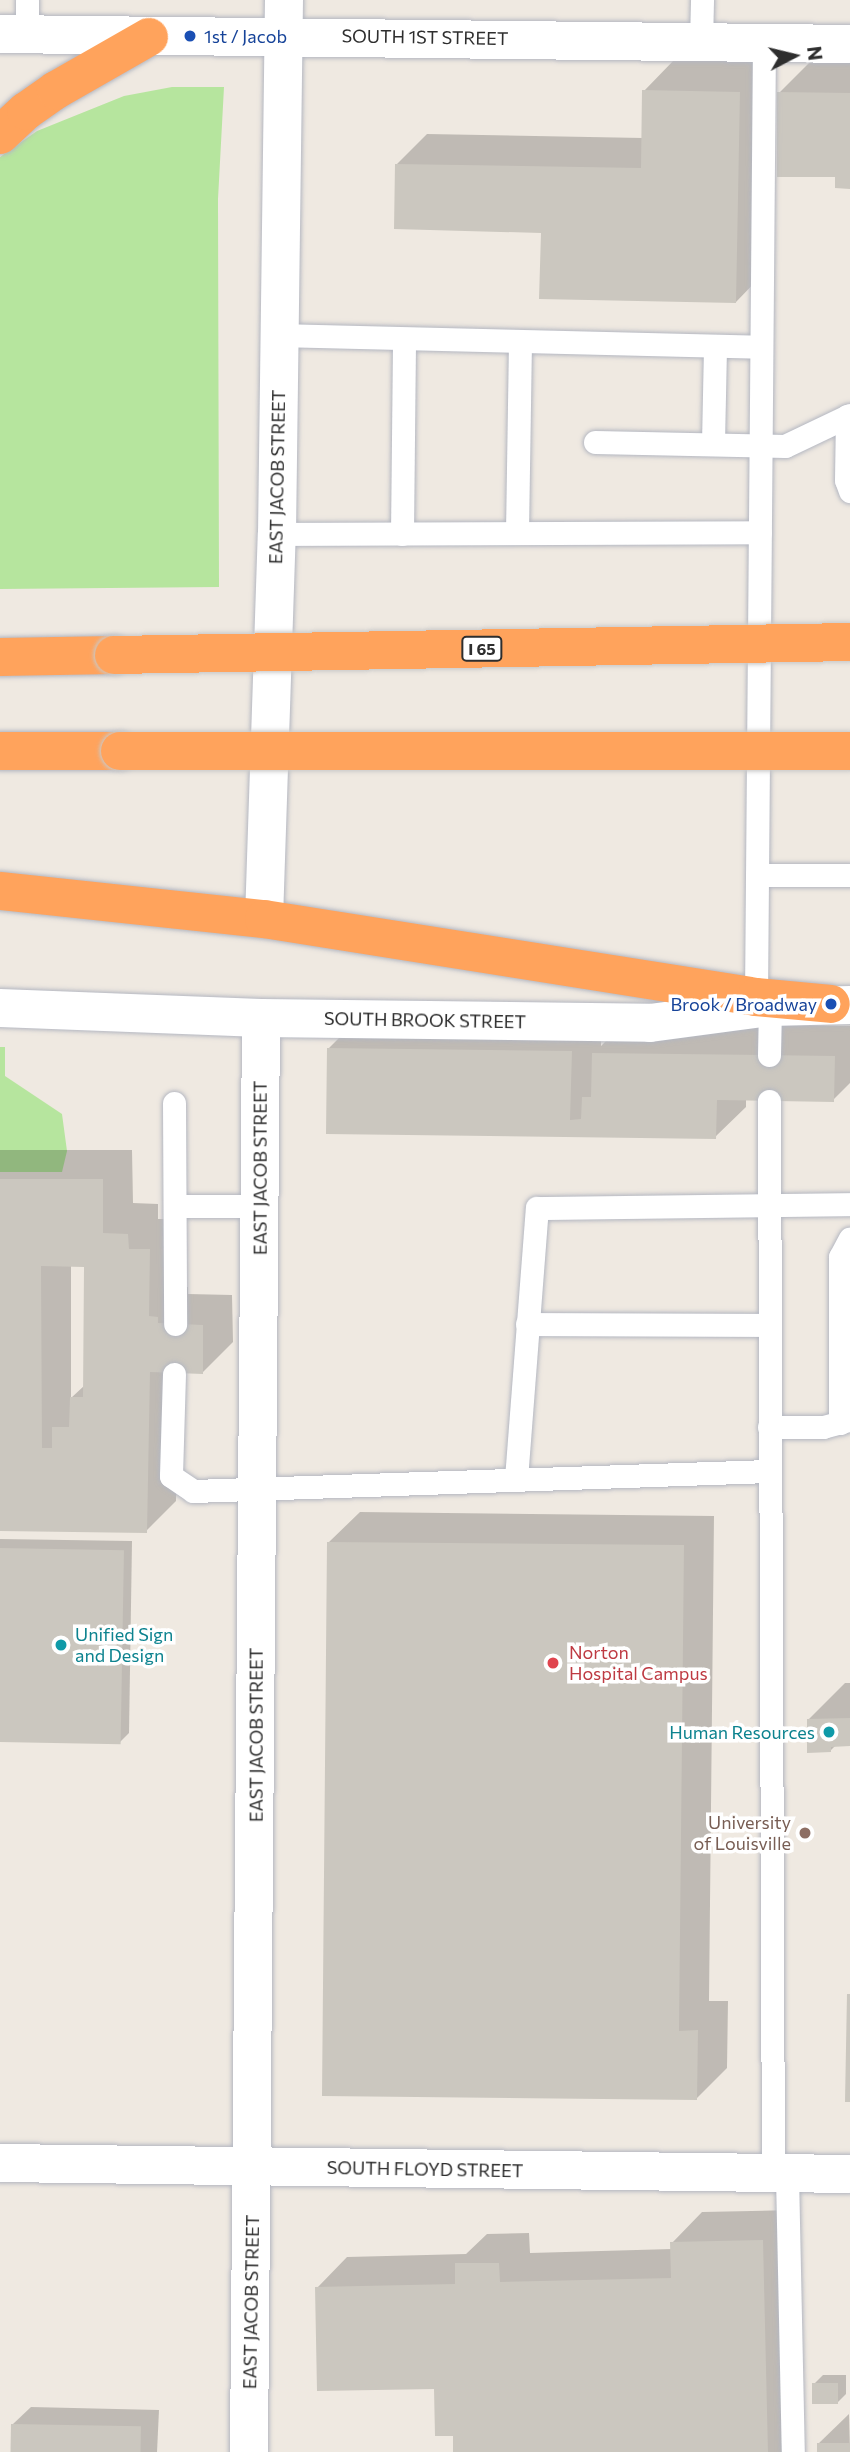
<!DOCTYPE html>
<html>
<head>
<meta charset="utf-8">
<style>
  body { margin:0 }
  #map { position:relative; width:850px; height:2452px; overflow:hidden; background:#efe9e1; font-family:Commissioner,sans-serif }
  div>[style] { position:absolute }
  .green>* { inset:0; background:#b6e59e }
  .shadow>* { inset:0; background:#0003 }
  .building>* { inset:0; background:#cbc7bf; transform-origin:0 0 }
  .roads { filter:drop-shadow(0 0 2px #b4b7c1) drop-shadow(0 0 2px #b4b7c1) }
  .service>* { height:23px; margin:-11.5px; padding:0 11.5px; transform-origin:11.5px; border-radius:11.5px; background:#fff }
  .minor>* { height:38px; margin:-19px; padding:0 19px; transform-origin:19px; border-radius:19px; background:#fff }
  .tertiary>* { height:38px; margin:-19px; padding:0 19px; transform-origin:19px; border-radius:19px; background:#fff }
  .motorway>* { height:38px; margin:-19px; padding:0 19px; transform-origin:19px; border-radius:19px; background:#ffa35c }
  .bridges { filter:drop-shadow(0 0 2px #c9c9c9) drop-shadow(0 0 2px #c9c9c9) }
  .motorway-bridge>* { height:38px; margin:-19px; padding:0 19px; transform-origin:19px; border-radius:19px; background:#ffa35c }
  .dots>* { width:19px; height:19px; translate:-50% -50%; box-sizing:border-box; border:4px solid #fff; border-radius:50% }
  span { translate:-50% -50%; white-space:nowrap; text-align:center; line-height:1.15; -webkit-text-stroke:7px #fff; paint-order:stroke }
  .shield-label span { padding:2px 5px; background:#fff; border:2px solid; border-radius:5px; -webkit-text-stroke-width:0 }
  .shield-label { font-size:16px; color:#2e2e2e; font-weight:700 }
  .transit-label { font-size:18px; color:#164399 }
  .left { translate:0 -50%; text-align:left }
  .right { translate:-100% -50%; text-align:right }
  .street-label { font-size:18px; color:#2e2e2e }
  .culture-label { font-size:18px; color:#0d838f }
  .health-label { font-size:18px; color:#be3a42 }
  .education-label { font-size:18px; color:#785e54 }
  .north { position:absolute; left:759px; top:21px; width:70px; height:70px; -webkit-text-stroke:5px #fff; paint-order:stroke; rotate:83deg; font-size:19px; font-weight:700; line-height:28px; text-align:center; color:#2e2e2e }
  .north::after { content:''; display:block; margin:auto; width:24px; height:32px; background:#2e2e2e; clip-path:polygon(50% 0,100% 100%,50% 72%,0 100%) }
</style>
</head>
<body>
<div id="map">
  <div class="green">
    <i style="clip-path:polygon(172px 87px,224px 87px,218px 199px,219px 587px,0 589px,0 157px,37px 131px,124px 96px)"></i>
    <i style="clip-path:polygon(0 1047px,5px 1047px,5px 1076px,62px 1114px,67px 1151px,62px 1172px,0 1172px)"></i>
  </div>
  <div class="shadow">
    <i style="clip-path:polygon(674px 60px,769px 62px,766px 271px,736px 302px,543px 231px,397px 164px,427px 134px,643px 138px,644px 91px)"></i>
    <i style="clip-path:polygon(809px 63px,850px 63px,850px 187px,836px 176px,779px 93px)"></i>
    <i style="clip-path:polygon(359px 1018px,601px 1021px,601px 1046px,624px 1023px,850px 1026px,850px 1083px,833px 1100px,746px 1099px,746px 1107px,715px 1137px,328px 1132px,329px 1048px)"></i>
    <i style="clip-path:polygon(evenodd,0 1150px,132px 1150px,133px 1203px,158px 1204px,158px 1219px,180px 1219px,179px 1287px,188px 1287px,188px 1294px,232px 1295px,233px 1342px,203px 1372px,179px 1372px,176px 1501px,146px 1531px,0 1529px,0 1150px,71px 1265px,86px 1265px,85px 1385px,71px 1398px,71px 1265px)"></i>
    <i style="clip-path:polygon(360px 1512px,714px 1516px,709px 2001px,728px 2001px,727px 2068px,697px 2098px,329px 1542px)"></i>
    <i style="clip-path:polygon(0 1539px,132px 1541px,129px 1733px,120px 1742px,0 1740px)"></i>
    <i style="clip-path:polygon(845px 1683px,850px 1683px,850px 1744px,836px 1745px,831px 1750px,809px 1719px)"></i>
    <i style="clip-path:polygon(793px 2210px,799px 2452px,455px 2452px,454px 2434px,436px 2387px,317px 2288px,347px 2257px,466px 2254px,487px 2234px,529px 2233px,530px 2253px,672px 2249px,672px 2243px,702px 2212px)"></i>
    <i style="clip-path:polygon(823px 2375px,846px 2375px,846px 2394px,837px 2403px,814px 2384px)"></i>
    <i style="clip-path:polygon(31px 2407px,159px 2410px,157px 2452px,12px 2452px,13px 2424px)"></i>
    <i style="clip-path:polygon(849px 2414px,850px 2452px,818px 2452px,818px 2444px)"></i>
  </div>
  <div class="building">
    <i style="clip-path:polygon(642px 90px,740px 92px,736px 303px,539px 299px,541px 233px,394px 229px,395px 164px,641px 168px)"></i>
    <i style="clip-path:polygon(777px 92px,850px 93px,850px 189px,835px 188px,835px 177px,777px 177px)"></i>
    <i style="clip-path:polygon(327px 1048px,572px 1051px,570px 1120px,581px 1119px,582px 1097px,591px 1097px,592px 1053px,835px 1056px,834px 1102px,717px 1100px,716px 1139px,326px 1134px)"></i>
    <i style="clip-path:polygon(evenodd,0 1179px,103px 1179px,103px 1233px,128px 1234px,129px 1249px,150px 1249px,149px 1316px,158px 1317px,158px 1323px,203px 1325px,203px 1374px,150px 1372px,147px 1533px,0 1531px,0 1179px,41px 1266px,84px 1267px,83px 1397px,70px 1397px,69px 1427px,52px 1427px,52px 1448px,42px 1448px,41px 1266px)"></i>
    <i style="clip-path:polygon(327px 1542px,684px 1545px,679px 2031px,698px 2030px,697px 2100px,322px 2096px)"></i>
    <i style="left:0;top:1548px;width:124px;height:194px;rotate:1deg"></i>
    <i style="clip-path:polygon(850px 1718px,850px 1746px,831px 1747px,831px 1752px,807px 1753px,807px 1719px)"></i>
    <i style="clip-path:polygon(847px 1994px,850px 1994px,850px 2102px,845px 2102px)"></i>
    <i style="clip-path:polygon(763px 2240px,768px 2452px,453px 2452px,453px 2436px,435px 2436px,434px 2389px,317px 2391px,315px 2287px,455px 2284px,455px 2263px,499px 2263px,500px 2282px,671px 2278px,670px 2242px)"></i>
    <i style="left:838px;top:2383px;width:21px;height:26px;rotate:90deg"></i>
    <i style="left:11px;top:2424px;width:130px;height:28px;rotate:1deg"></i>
    <i style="left:817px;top:2443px;width:33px;height:9px"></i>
  </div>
  <div class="roads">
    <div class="service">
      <i style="left:27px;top:35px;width:35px;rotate:-90deg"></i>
      <i style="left:701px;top:42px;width:42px;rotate:-88.6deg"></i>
      <i style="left:278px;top:335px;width:481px;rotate:1.4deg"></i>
      <i style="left:847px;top:416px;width:64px;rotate:90.9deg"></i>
      <i style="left:846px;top:480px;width:12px;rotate:70deg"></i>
      <i style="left:595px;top:442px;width:190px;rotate:1.2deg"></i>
      <i style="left:785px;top:446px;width:72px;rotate:-25.5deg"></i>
      <i style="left:713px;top:443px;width:96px;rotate:-88.8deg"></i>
      <i style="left:517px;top:532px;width:190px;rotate:-89.1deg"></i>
      <i style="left:277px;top:534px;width:483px;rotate:-0.2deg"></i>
      <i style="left:402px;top:534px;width:194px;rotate:-89.4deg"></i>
      <i style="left:757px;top:875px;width:93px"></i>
      <i style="left:756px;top:997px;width:954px;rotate:-89.52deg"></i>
      <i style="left:769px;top:1055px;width:48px;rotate:-88.8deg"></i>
      <i style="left:769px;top:1101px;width:1074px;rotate:89.79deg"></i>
      <i style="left:174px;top:1103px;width:221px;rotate:89.7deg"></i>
      <i style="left:176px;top:1206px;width:84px"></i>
      <i style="left:527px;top:1324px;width:242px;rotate:0.2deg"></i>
      <i style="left:174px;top:1374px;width:102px;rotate:91.7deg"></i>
      <i style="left:171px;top:1476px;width:27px;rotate:34deg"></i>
      <i style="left:193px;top:1491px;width:577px;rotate:-1.99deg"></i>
      <i style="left:840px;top:1423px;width:166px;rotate:-90deg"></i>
      <i style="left:840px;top:1257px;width:21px;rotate:-62deg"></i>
      <i style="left:769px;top:1427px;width:54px"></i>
      <i style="left:823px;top:1427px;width:28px;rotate:-15deg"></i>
      <i style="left:516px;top:1479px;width:272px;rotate:-85.6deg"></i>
      <i style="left:537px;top:1208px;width:313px;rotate:-0.7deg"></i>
      <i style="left:787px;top:2175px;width:277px;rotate:88.8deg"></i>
    </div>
    <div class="minor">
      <i style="left:264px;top:919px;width:385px;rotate:-88.1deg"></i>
      <i style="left:277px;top:534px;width:534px;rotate:-89.25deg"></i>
      <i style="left:0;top:2163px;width:850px;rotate:0.74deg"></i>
      <i style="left:249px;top:2452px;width:1434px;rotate:-89.52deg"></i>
    </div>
    <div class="tertiary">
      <i style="left:0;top:34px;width:850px;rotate:0.67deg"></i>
      <i style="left:0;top:1008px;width:261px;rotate:2.2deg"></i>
      <i style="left:261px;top:1018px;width:389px;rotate:0.7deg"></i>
      <i style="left:650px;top:1023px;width:121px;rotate:-7.6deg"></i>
      <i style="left:770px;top:1007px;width:80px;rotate:-1.4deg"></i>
    </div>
    <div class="motorway">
      <i style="left:0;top:135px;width:35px;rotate:-43deg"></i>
      <i style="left:26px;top:111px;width:37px;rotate:-35deg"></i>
      <i style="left:56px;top:90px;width:107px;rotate:-29.7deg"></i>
      <i style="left:0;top:657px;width:114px;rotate:-1deg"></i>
      <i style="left:0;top:751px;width:120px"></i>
      <i style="left:0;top:891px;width:265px;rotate:6.1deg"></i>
      <i style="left:264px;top:919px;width:498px;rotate:9deg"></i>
      <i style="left:756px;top:997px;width:75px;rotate:5.3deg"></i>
    </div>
  </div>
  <div class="bridges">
    <div class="motorway-bridge">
      <i style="left:114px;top:655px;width:736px;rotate:-1.01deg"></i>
      <i style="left:120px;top:751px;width:730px"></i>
    </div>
  </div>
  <div class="dots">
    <i style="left:190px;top:36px;background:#1a4fb4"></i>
    <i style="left:831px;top:1004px;background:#1a4fb4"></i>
    <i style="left:61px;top:1645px;background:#0f9aa8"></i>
    <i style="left:553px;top:1663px;background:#e0444e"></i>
    <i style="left:829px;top:1732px;background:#0f9aa8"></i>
    <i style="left:805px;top:1833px;background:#8d6e63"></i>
  </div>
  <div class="shield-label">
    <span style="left:482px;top:649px">I 65</span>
  </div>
  <div class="transit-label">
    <span class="left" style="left:204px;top:36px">1st / Jacob</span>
    <span class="right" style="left:817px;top:1004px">Brook / Broadway</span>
  </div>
  <div class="street-label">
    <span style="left:425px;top:37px;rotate:1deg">SOUTH 1ST STREET</span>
    <span style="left:277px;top:477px;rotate:-89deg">EAST JACOB STREET</span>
    <span style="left:425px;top:1020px;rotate:1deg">SOUTH BROOK STREET</span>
    <span style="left:260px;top:1168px;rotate:-90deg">EAST JACOB STREET</span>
    <span style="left:256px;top:1735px;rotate:-90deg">EAST JACOB STREET</span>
    <span style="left:425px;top:2169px;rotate:1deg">SOUTH FLOYD STREET</span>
    <span style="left:251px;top:2302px;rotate:-89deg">EAST JACOB STREET</span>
  </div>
  <div class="culture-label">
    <span class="left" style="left:75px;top:1645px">Unified Sign<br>and Design</span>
    <span class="right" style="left:815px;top:1732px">Human Resources</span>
  </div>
  <div class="health-label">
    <span class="left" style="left:569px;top:1663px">Norton<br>Hospital Campus</span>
  </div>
  <div class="education-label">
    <span class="right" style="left:791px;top:1833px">University<br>of Louisville</span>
  </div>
  <div class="north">N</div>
</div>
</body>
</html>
